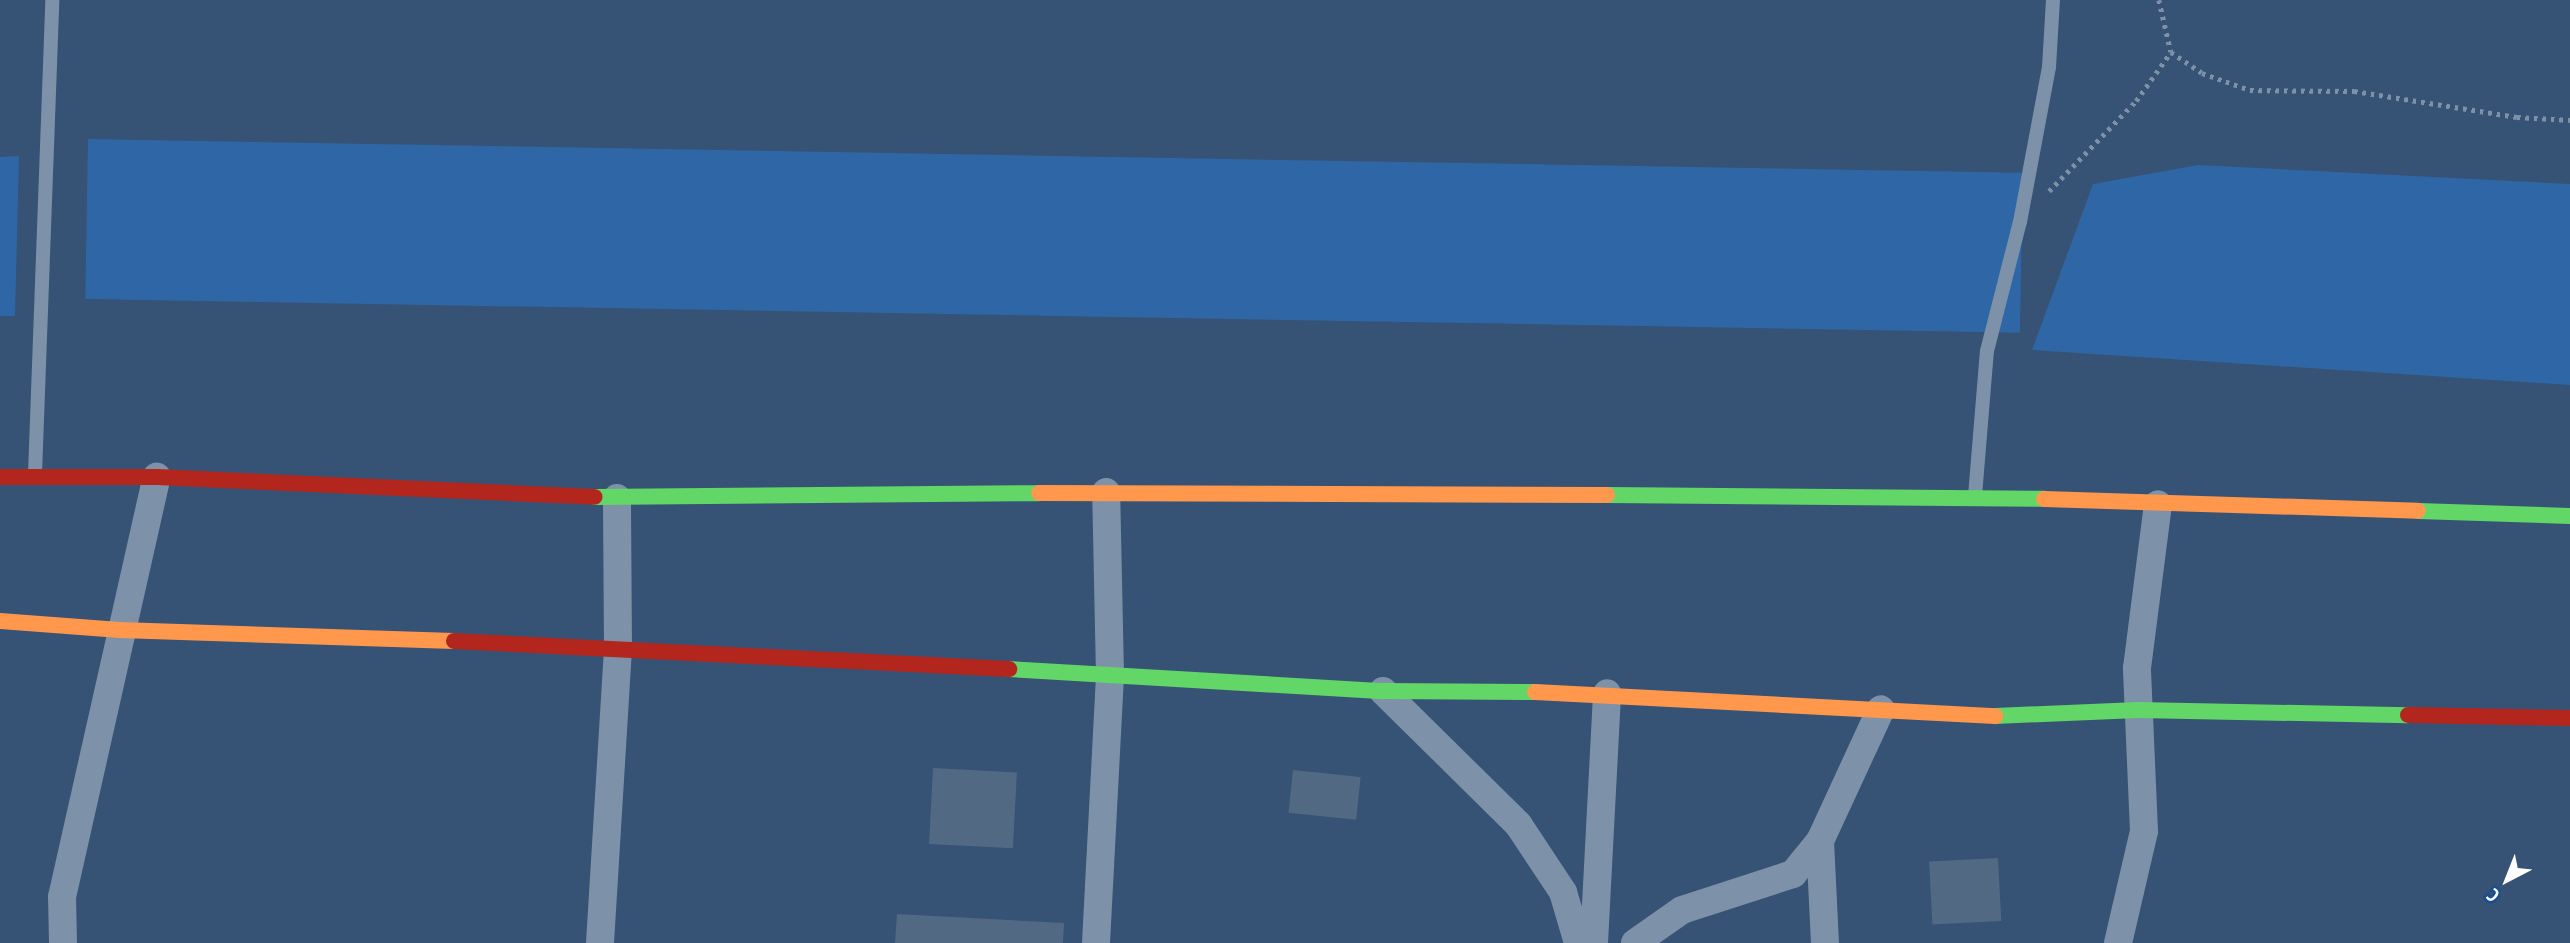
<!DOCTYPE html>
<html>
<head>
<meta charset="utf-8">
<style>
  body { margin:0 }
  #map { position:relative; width:2570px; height:943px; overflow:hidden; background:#365274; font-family:"PT Sans Narrow",sans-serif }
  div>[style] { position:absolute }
  .green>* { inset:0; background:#2f66a5; transform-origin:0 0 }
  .building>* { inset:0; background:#526984; transform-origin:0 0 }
  .path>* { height:4.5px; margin-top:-2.25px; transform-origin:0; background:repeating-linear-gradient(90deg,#7d92a8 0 3.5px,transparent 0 8.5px) }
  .lane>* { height:14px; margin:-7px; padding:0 7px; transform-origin:7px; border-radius:7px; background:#7d92a8 }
  .street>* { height:28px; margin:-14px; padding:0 14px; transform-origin:14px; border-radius:14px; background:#7d92a8 }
  .fast>* { height:16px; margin:-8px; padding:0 8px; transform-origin:8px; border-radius:8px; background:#63d668 }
  .slow>* { height:16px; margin:-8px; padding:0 8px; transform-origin:8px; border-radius:8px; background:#ff974d }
  .jam>* { height:16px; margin:-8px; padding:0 8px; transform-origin:8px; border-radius:8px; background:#b3261e }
  span { translate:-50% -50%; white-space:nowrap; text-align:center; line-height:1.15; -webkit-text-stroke:5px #1b4f8f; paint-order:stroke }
  .north { position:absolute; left:2472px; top:845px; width:70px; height:70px; -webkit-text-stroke:5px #1b4f8f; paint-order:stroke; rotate:222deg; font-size:19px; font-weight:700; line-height:28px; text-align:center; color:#fff }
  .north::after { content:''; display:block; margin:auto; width:24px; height:32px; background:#fff; clip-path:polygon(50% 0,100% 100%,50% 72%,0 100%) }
</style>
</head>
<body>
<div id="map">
  <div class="green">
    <i style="left:88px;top:139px;width:1935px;height:160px;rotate:1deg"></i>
    <i style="clip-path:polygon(19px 156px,15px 316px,0 316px,0 157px)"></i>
    <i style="clip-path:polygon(2198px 165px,2570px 184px,2570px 385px,2032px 350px,2093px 184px)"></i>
  </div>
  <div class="building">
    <i style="left:933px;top:768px;width:84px;height:76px;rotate:3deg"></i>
    <i style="left:1293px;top:770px;width:68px;height:43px;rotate:6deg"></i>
    <i style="left:1998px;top:858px;width:63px;height:69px;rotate:87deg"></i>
    <i style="clip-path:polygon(897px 914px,1064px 923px,1063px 943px,895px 943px)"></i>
  </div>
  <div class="path">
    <i style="left:2159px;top:0;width:53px;rotate:77deg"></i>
    <i style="left:2171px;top:52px;width:37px;rotate:34deg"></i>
    <i style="left:2202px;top:73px;width:51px;rotate:19.5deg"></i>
    <i style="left:2250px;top:90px;width:104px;rotate:0.6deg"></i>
    <i style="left:2354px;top:91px;width:165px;rotate:9.1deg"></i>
    <i style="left:2517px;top:117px;width:53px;rotate:3.2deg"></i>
    <i style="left:2049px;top:191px;width:125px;rotate:-46deg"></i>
    <i style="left:2136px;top:101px;width:60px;rotate:-54.5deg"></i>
  </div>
  <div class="lane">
    <i style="left:35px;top:474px;width:474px;rotate:-87.9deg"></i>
    <i style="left:1975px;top:496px;width:145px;rotate:-85.3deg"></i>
    <i style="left:1987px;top:351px;width:133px;rotate:-75.7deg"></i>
    <i style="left:2020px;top:222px;width:158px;rotate:-79.4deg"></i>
    <i style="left:2049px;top:67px;width:67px;rotate:-86.6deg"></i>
  </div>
  <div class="street">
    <i style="left:1383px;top:691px;width:190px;rotate:44.6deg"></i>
    <i style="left:1518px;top:824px;width:82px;rotate:56.5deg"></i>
    <i style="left:1563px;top:892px;width:53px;rotate:73.6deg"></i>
    <i style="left:1820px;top:841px;width:102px;rotate:87.2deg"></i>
    <i style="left:63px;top:943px;width:46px;rotate:-91.2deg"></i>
    <i style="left:62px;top:897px;width:431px;rotate:-77.3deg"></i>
    <i style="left:600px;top:943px;width:297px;rotate:-86.5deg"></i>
    <i style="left:618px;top:647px;width:149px;rotate:-90.4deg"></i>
    <i style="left:1096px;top:943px;width:267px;rotate:-87deg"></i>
    <i style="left:1110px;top:676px;width:184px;rotate:-91.2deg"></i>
    <i style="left:1594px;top:943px;width:250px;rotate:-87deg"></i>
    <i style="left:1635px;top:943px;width:57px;rotate:-35.1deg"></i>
    <i style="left:1682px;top:910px;width:117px;rotate:-18deg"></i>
    <i style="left:1793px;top:874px;width:43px;rotate:-50.7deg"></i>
    <i style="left:1820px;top:841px;width:145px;rotate:-65.2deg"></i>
    <i style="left:2118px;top:943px;width:115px;rotate:-76.9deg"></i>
    <i style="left:2144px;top:831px;width:163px;rotate:-92.5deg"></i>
    <i style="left:2137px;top:668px;width:165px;rotate:-82.7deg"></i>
  </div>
  <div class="fast">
    <i style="left:1607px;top:495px;width:437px;rotate:0.5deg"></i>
    <i style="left:595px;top:497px;width:444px;rotate:-0.5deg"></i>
    <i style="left:2418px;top:511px;width:152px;rotate:1.9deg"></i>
    <i style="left:1009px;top:669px;width:375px;rotate:3.4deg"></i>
    <i style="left:1383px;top:691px;width:152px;rotate:0.4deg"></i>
    <i style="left:1995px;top:716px;width:143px;rotate:-2.4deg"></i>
    <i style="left:2138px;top:710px;width:270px;rotate:1.1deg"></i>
  </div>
  <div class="slow">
    <i style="left:1039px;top:493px;width:568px;rotate:0.2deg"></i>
    <i style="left:2044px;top:499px;width:374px;rotate:1.8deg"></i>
    <i style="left:0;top:621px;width:120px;rotate:4.3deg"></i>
    <i style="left:120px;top:630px;width:334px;rotate:1.9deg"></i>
    <i style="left:1535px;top:692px;width:461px;rotate:3deg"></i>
  </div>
  <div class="jam">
    <i style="left:0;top:477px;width:157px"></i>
    <i style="left:157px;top:477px;width:438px;rotate:2.6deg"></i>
    <i style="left:454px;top:641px;width:556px;rotate:2.89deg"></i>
    <i style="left:2408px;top:715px;width:162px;rotate:1.1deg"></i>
  </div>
  <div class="north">С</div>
</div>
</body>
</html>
